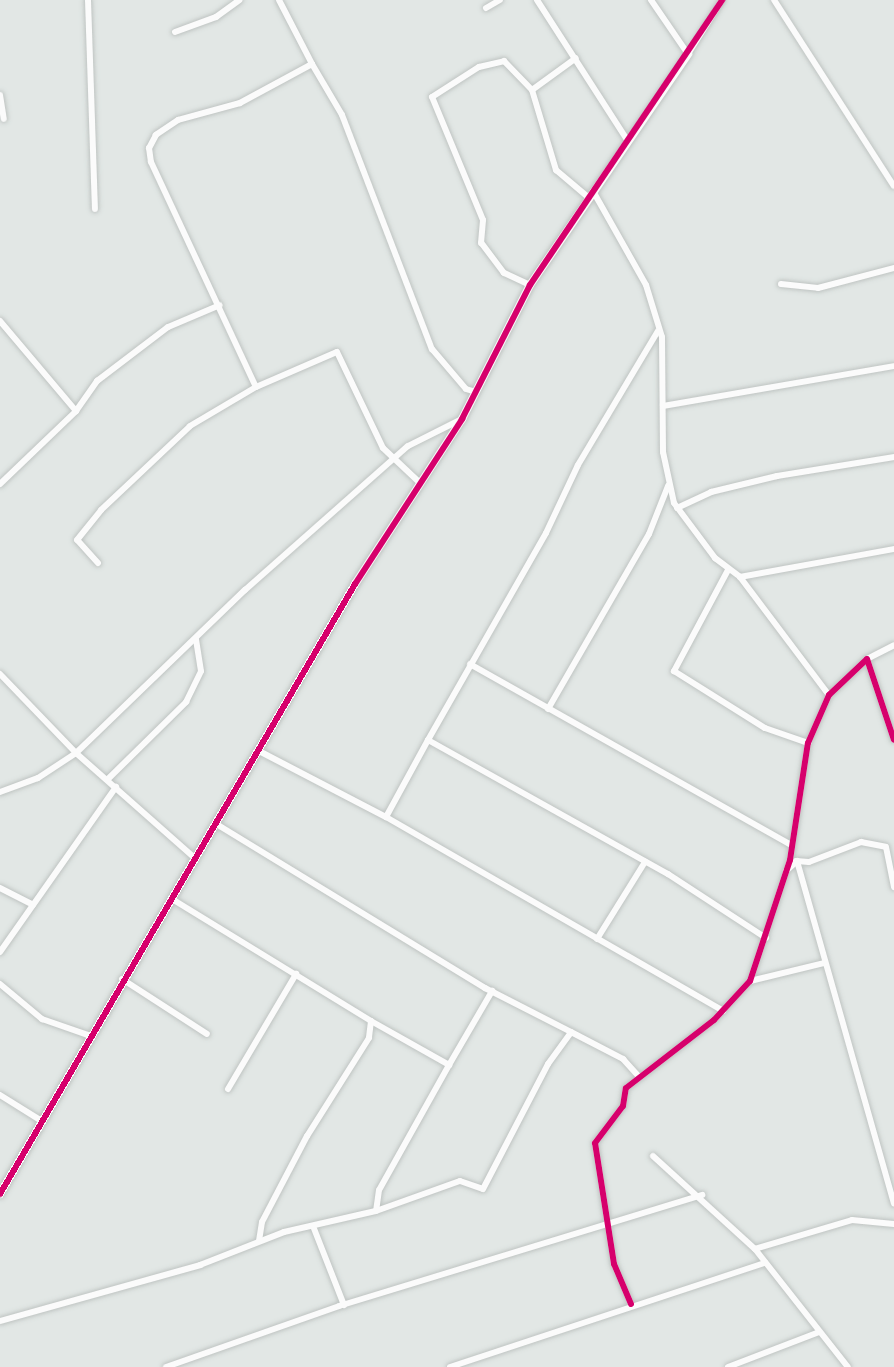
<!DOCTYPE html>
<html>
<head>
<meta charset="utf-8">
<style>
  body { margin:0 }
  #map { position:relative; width:894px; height:1367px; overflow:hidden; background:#e2e7e5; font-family:"DejaVu Sans",sans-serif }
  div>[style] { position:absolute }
  .roads { filter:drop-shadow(0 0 2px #bfc4c2) drop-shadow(0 0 2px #bfc4c2) }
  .minor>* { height:6px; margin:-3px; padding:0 3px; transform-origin:3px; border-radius:3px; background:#fbfbfb }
  .tertiary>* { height:8px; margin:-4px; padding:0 4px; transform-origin:4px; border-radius:4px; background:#fbfbfb }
  .cycleway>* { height:6px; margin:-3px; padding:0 3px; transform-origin:3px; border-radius:3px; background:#d6006c }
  span { translate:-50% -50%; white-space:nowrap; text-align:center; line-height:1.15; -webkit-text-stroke:5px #f0f7f3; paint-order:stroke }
</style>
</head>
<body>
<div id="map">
  <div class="roads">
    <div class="minor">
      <i style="left:88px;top:0;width:209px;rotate:88.1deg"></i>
      <i style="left:279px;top:0;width:72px;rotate:62.7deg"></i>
      <i style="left:312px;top:64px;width:82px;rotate:151.6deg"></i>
      <i style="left:240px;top:103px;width:64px;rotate:164.7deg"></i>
      <i style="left:178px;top:120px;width:27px;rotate:146deg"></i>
      <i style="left:156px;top:135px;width:15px;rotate:118deg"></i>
      <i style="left:149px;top:148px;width:14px;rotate:82deg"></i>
      <i style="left:151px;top:162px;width:248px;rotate:65deg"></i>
      <i style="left:256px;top:387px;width:88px;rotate:-23.4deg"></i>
      <i style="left:337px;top:352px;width:106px;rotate:64.4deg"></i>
      <i style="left:383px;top:448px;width:51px;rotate:43.4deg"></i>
      <i style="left:537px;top:0;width:164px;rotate:57.2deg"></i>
      <i style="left:651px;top:0;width:65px;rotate:55.6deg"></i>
      <i style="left:688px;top:54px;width:64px;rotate:-57.8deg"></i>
      <i style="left:774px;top:0;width:221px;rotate:57.2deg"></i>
      <i style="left:486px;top:8px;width:16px;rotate:-30deg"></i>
      <i style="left:175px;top:32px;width:44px;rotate:-20.1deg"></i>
      <i style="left:216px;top:17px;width:29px;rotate:-36deg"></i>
      <i style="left:312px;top:64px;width:59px;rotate:59.5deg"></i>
      <i style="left:342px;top:115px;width:251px;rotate:69deg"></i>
      <i style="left:432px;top:349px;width:52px;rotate:49.6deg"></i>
      <i style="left:466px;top:389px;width:10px;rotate:17deg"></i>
      <i style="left:532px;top:90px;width:84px;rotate:73.3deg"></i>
      <i style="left:556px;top:170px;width:42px;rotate:40.2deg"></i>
      <i style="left:0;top:95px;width:24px;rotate:81deg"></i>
      <i style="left:593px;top:191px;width:108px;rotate:60.6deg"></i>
      <i style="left:646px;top:285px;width:54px;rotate:72.9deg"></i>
      <i style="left:662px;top:337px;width:115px;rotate:89.5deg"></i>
      <i style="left:663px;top:452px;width:52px;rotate:77.8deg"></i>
      <i style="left:674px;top:503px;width:69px;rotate:53.3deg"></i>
      <i style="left:715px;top:558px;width:31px;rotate:37deg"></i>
      <i style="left:740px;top:577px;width:148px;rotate:53deg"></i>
      <i style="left:781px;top:284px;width:37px;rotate:6deg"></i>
      <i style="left:818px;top:288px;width:79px;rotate:-14.7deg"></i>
      <i style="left:530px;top:285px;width:29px;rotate:-155deg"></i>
      <i style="left:504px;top:273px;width:38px;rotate:-127deg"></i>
      <i style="left:481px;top:243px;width:23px;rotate:-85deg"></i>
      <i style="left:483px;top:220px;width:133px;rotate:-112.5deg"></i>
      <i style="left:432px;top:97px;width:56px;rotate:-32.6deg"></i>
      <i style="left:479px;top:67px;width:26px;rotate:-13deg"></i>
      <i style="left:504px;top:61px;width:40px;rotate:46deg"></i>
      <i style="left:532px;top:90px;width:54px;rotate:-36deg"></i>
      <i style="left:0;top:321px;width:118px;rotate:49.8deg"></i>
      <i style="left:663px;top:406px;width:234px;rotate:-9.8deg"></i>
      <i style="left:0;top:484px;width:105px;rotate:-43.8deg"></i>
      <i style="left:76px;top:411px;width:37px;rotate:-55deg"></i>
      <i style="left:97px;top:381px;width:89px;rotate:-37.3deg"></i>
      <i style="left:168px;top:327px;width:56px;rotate:-22.9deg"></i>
      <i style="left:677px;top:508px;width:38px;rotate:-25deg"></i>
      <i style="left:711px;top:492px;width:68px;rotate:-13.6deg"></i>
      <i style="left:777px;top:476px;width:119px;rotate:-9.2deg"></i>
      <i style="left:98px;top:563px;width:31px;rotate:-132deg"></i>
      <i style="left:77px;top:540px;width:38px;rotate:-51deg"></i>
      <i style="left:101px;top:510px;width:122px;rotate:-43.3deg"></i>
      <i style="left:190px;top:426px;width:77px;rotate:-30.6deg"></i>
      <i style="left:728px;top:570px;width:115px;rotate:118.1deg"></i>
      <i style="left:674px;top:671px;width:107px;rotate:32.1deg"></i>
      <i style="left:765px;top:728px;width:46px;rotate:19.2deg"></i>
      <i style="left:740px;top:577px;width:157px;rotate:-10.3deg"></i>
      <i style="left:867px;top:659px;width:30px;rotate:-27deg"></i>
      <i style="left:470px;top:664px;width:367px;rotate:29.4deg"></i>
      <i style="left:0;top:674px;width:110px;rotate:46.1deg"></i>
      <i style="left:76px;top:753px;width:160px;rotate:41.5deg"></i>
      <i style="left:548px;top:709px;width:202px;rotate:-60deg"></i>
      <i style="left:649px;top:534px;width:52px;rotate:-68.4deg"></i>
      <i style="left:428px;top:740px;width:238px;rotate:-60.3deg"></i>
      <i style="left:546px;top:533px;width:75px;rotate:-64.8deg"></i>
      <i style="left:578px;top:465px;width:156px;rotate:-59.2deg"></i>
      <i style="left:259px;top:751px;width:143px;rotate:27.5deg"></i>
      <i style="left:386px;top:817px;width:88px;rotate:-61.4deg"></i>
      <i style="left:428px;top:740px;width:275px;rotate:29.2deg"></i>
      <i style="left:668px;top:874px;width:117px;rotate:33.1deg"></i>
      <i style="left:108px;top:779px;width:110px;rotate:-44.6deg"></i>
      <i style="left:186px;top:702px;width:34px;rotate:-64deg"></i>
      <i style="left:201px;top:671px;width:33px;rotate:-99deg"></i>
      <i style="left:0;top:792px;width:40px;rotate:-20.2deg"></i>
      <i style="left:38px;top:778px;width:45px;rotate:-33.3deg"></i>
      <i style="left:76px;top:753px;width:235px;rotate:-44deg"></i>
      <i style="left:245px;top:590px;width:217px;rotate:-41.5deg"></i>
      <i style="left:408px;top:446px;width:60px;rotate:-26.6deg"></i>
      <i style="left:386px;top:817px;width:389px;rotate:29.9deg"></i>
      <i style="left:218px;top:825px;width:313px;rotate:31.4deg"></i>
      <i style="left:485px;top:988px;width:97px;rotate:27.1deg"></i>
      <i style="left:796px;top:861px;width:13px;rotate:4deg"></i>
      <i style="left:809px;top:862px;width:56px;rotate:-21deg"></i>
      <i style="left:861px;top:842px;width:25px;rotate:11deg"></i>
      <i style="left:886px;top:847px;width:41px;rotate:78.7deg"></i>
      <i style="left:786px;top:871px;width:15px;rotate:-42deg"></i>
      <i style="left:797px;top:861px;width:356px;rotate:74.2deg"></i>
      <i style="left:0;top:888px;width:37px;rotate:27deg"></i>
      <i style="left:172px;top:899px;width:233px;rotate:31.5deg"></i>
      <i style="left:371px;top:1021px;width:17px;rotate:97deg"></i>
      <i style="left:369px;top:1038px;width:116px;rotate:122.3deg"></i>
      <i style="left:307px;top:1136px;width:97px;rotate:117.6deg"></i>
      <i style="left:262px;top:1222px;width:19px;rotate:99deg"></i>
      <i style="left:597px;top:939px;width:91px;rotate:-58.1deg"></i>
      <i style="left:0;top:952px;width:202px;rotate:-54.9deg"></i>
      <i style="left:122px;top:979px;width:101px;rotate:32.9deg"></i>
      <i style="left:750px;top:981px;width:76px;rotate:-13.7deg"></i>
      <i style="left:0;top:984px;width:55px;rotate:39.8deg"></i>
      <i style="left:42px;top:1019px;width:49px;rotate:19.2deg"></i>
      <i style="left:371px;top:1021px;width:90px;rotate:29.4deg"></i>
      <i style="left:449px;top:1065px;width:143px;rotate:119.2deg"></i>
      <i style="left:379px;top:1190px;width:21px;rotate:98deg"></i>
      <i style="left:449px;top:1065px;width:86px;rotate:-59.8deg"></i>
      <i style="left:228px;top:1089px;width:134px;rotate:-59.4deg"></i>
      <i style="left:0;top:1095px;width:47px;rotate:32deg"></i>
      <i style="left:653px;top:1156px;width:138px;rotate:42.4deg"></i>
      <i style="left:755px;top:1249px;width:150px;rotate:51.8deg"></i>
      <i style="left:313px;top:1226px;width:85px;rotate:68.6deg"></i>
      <i style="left:755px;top:1249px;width:101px;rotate:-16.6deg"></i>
      <i style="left:852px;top:1220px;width:42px;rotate:5.4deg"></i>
      <i style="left:631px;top:1304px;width:43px;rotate:-113deg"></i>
      <i style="left:614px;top:1264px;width:122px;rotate:-98.9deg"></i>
      <i style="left:595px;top:1143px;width:46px;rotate:-52.9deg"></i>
      <i style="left:623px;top:1106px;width:18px;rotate:-81deg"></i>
      <i style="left:626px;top:1088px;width:111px;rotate:-37.7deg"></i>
      <i style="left:714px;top:1020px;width:53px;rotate:-47.3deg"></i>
      <i style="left:750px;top:981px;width:127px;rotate:-71.7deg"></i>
      <i style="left:790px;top:860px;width:118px;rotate:-81.3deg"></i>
      <i style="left:808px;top:743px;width:52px;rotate:-66.4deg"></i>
      <i style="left:829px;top:695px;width:52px;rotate:-43.5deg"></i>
      <i style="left:867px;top:659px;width:85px;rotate:71.6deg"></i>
      <i style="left:0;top:1321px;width:208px;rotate:-15.6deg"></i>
      <i style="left:200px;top:1265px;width:90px;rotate:-21.4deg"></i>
      <i style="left:284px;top:1232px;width:94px;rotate:-12.9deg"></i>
      <i style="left:376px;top:1211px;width:89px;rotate:-19.7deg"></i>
      <i style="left:460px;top:1181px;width:24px;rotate:19deg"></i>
      <i style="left:483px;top:1189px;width:141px;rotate:-62.5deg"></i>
      <i style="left:548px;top:1064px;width:39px;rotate:-54deg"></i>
      <i style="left:571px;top:1032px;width:59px;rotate:27.4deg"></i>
      <i style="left:623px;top:1059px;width:24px;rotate:48deg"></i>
      <i style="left:166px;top:1367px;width:183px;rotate:-19.4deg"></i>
      <i style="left:339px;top:1306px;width:380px;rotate:-17deg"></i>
      <i style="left:450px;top:1367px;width:332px;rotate:-18.3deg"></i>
      <i style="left:728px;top:1367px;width:97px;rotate:-21deg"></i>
    </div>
    <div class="tertiary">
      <i style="left:0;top:1194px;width:706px;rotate:-59.8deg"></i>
      <i style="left:355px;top:584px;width:197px;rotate:-57deg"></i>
      <i style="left:462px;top:419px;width:150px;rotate:-63.1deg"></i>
      <i style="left:530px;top:285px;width:280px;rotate:-55.6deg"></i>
    </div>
  </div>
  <div class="cycleway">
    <i style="left:0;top:1194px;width:706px;rotate:-59.8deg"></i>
    <i style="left:355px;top:584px;width:197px;rotate:-57deg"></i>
    <i style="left:462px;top:419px;width:150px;rotate:-63.1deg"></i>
    <i style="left:530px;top:285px;width:344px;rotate:-56deg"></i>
    <i style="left:631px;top:1304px;width:43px;rotate:-113deg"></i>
    <i style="left:614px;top:1264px;width:122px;rotate:-98.9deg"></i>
    <i style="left:595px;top:1143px;width:46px;rotate:-52.9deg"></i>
    <i style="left:623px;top:1106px;width:18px;rotate:-81deg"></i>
    <i style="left:626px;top:1088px;width:111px;rotate:-37.7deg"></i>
    <i style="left:714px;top:1020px;width:53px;rotate:-47.3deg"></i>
    <i style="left:750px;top:981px;width:127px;rotate:-71.7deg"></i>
    <i style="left:790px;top:860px;width:118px;rotate:-81.3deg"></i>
    <i style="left:808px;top:743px;width:52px;rotate:-66.4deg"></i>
    <i style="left:829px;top:695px;width:52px;rotate:-43.5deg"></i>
    <i style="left:867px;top:659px;width:85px;rotate:71.6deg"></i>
  </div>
</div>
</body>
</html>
